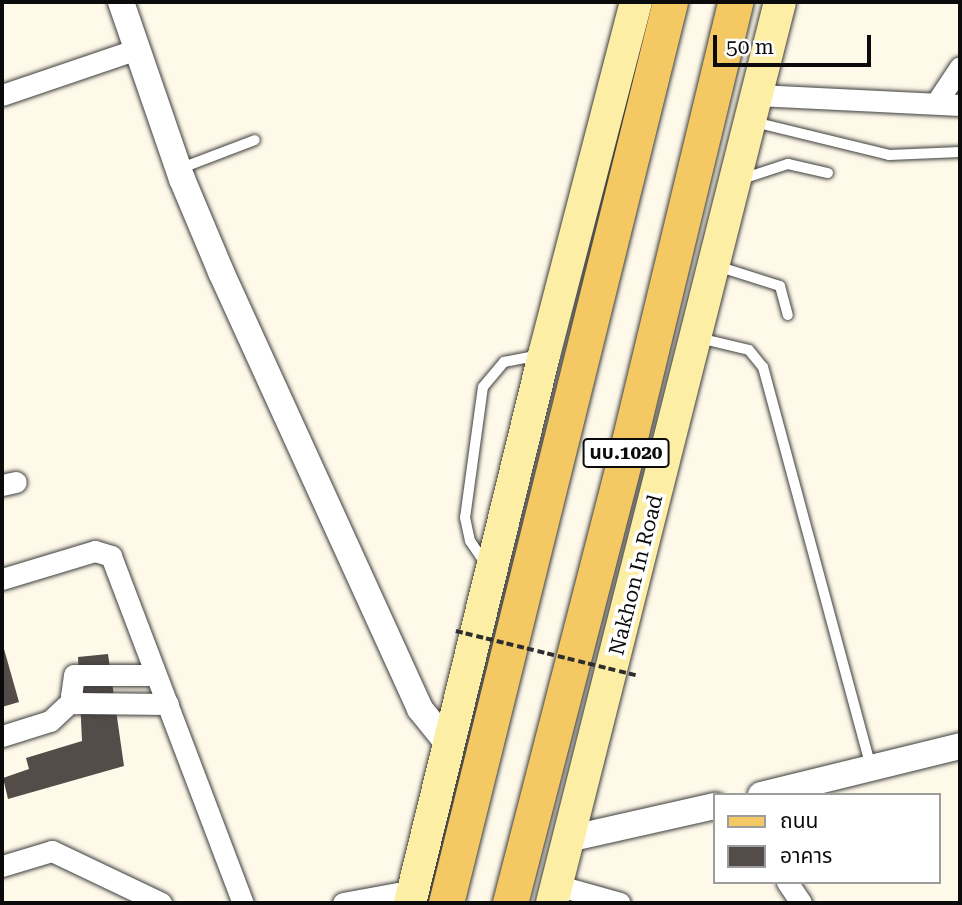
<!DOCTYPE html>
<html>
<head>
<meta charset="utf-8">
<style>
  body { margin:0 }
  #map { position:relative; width:962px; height:905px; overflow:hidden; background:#fef9e9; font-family:"Roboto Serif","Noto Sans Thai",serif }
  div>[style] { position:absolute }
  .building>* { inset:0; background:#534c48 }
  .roads { filter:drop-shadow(0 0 2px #3e3e3e) drop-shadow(0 0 2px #3e3e3e) }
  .service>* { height:10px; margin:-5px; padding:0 5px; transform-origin:5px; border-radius:5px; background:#fff }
  .minor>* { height:21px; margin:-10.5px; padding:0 10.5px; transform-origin:10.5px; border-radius:10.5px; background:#fff }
  .tertiary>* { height:26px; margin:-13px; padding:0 13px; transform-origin:13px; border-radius:13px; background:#fff }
  .secondary>* { height:32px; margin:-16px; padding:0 16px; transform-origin:16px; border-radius:16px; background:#fdeea6 }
  .primary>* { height:35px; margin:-17.5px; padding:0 17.5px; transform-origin:17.5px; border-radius:17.5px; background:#f4c964 }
  .path-bridge>* { height:3.5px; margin-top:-1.75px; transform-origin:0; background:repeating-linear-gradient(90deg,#2d2d2d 0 7px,transparent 0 10.5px) }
  span { translate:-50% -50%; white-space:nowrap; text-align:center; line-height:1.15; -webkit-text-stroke:7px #fff; paint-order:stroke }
  .shield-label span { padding:2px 5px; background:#fff; border:2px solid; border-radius:5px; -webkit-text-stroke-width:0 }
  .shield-label { font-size:19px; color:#0b0b0b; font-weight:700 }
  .street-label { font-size:21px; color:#0b0b0b }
  .frame { position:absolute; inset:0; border:4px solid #0b0b0b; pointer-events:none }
  .legend { position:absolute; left:713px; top:793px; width:228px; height:91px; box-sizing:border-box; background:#fff; border:2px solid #9d9d9d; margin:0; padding:9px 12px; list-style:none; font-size:21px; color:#0b0b0b }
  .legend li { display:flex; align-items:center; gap:14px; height:35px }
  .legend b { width:35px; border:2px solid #9d9d9d }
  .scale { position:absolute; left:713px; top:35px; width:158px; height:32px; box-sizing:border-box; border:4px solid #0b0b0b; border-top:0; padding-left:9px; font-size:21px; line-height:24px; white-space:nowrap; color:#0b0b0b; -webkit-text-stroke:5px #fff; paint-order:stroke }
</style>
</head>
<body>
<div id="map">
  <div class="building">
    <i style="clip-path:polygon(2px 642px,19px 702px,2px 707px)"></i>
    <i style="clip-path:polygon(108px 654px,124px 766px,8px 799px,3px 778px,29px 769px,26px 758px,82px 741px,78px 657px)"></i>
  </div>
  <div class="roads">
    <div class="service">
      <i style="left:754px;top:122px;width:139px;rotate:13.7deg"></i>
      <i style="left:889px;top:155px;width:71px;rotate:-2.4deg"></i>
      <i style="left:179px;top:169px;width:81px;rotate:-20.9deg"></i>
      <i style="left:739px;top:180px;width:52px;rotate:-18.1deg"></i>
      <i style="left:788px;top:164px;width:41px;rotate:12.7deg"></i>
      <i style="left:717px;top:266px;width:66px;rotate:17.6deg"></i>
      <i style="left:780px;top:286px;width:30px;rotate:75deg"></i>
      <i style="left:699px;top:338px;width:51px;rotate:13.5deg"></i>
      <i style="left:749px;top:350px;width:22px;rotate:51deg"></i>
      <i style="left:763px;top:367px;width:411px;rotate:74.9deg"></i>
      <i style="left:487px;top:566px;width:30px;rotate:-124deg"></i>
      <i style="left:470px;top:541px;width:24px;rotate:-102deg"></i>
      <i style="left:465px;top:518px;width:132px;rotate:-82.2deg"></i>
      <i style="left:483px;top:387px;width:33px;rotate:-50deg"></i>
      <i style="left:504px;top:362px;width:38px;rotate:-11deg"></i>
    </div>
    <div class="minor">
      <i style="left:2px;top:95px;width:139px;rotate:-18.8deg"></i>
      <i style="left:757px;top:95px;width:203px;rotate:2.8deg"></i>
      <i style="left:936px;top:103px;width:43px;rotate:-56.3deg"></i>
      <i style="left:2px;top:485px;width:14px;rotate:-12deg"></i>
      <i style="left:2px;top:579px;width:97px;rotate:-16.8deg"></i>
      <i style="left:95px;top:551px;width:17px;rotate:17deg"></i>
      <i style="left:111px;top:556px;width:371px;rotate:69.2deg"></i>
      <i style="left:156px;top:675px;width:82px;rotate:180deg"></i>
      <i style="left:74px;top:675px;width:21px;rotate:98deg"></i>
      <i style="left:71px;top:696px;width:9px;rotate:54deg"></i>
      <i style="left:76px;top:703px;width:92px;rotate:0.6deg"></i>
      <i style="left:2px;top:736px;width:50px;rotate:-17.4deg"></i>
      <i style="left:50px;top:721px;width:33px;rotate:-43deg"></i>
      <i style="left:2px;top:866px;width:52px;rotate:-16.7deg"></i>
      <i style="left:52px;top:851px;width:121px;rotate:25.5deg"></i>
      <i style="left:787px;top:882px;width:25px;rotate:56deg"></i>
      <i style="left:556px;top:885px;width:66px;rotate:15.7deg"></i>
      <i style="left:343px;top:903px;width:72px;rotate:-10.4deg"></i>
    </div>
    <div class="tertiary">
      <i style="left:121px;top:2px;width:187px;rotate:71deg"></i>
      <i style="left:182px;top:179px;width:101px;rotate:67.2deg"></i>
      <i style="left:221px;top:272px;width:480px;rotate:65.5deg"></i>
      <i style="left:420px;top:709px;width:48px;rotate:51deg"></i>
      <i style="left:761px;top:795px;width:205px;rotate:-13.8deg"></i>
      <i style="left:568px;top:839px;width:151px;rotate:-12.7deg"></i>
    </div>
    <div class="secondary">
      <i style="left:410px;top:903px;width:564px;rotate:-76.26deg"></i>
      <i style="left:544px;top:355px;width:365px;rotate:-75.4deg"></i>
      <i style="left:552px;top:903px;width:929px;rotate:-75.8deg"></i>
    </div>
    <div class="primary">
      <i style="left:446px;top:903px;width:928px;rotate:-76.04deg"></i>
      <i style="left:510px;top:903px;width:455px;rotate:-75.5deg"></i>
      <i style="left:624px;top:462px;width:473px;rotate:-76.4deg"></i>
    </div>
  </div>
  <div class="path-bridge">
    <i style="left:456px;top:631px;width:188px;rotate:13.8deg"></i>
  </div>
  <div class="shield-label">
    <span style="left:626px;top:453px">นบ.1020</span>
  </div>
  <div class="street-label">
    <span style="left:636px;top:575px;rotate:-76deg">Nakhon In Road</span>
  </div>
  <div class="frame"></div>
  <ul class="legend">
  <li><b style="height:9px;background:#f4c964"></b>ถนน</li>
  <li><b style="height:19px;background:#534c48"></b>อาคาร</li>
  </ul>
  <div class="scale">50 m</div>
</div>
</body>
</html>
